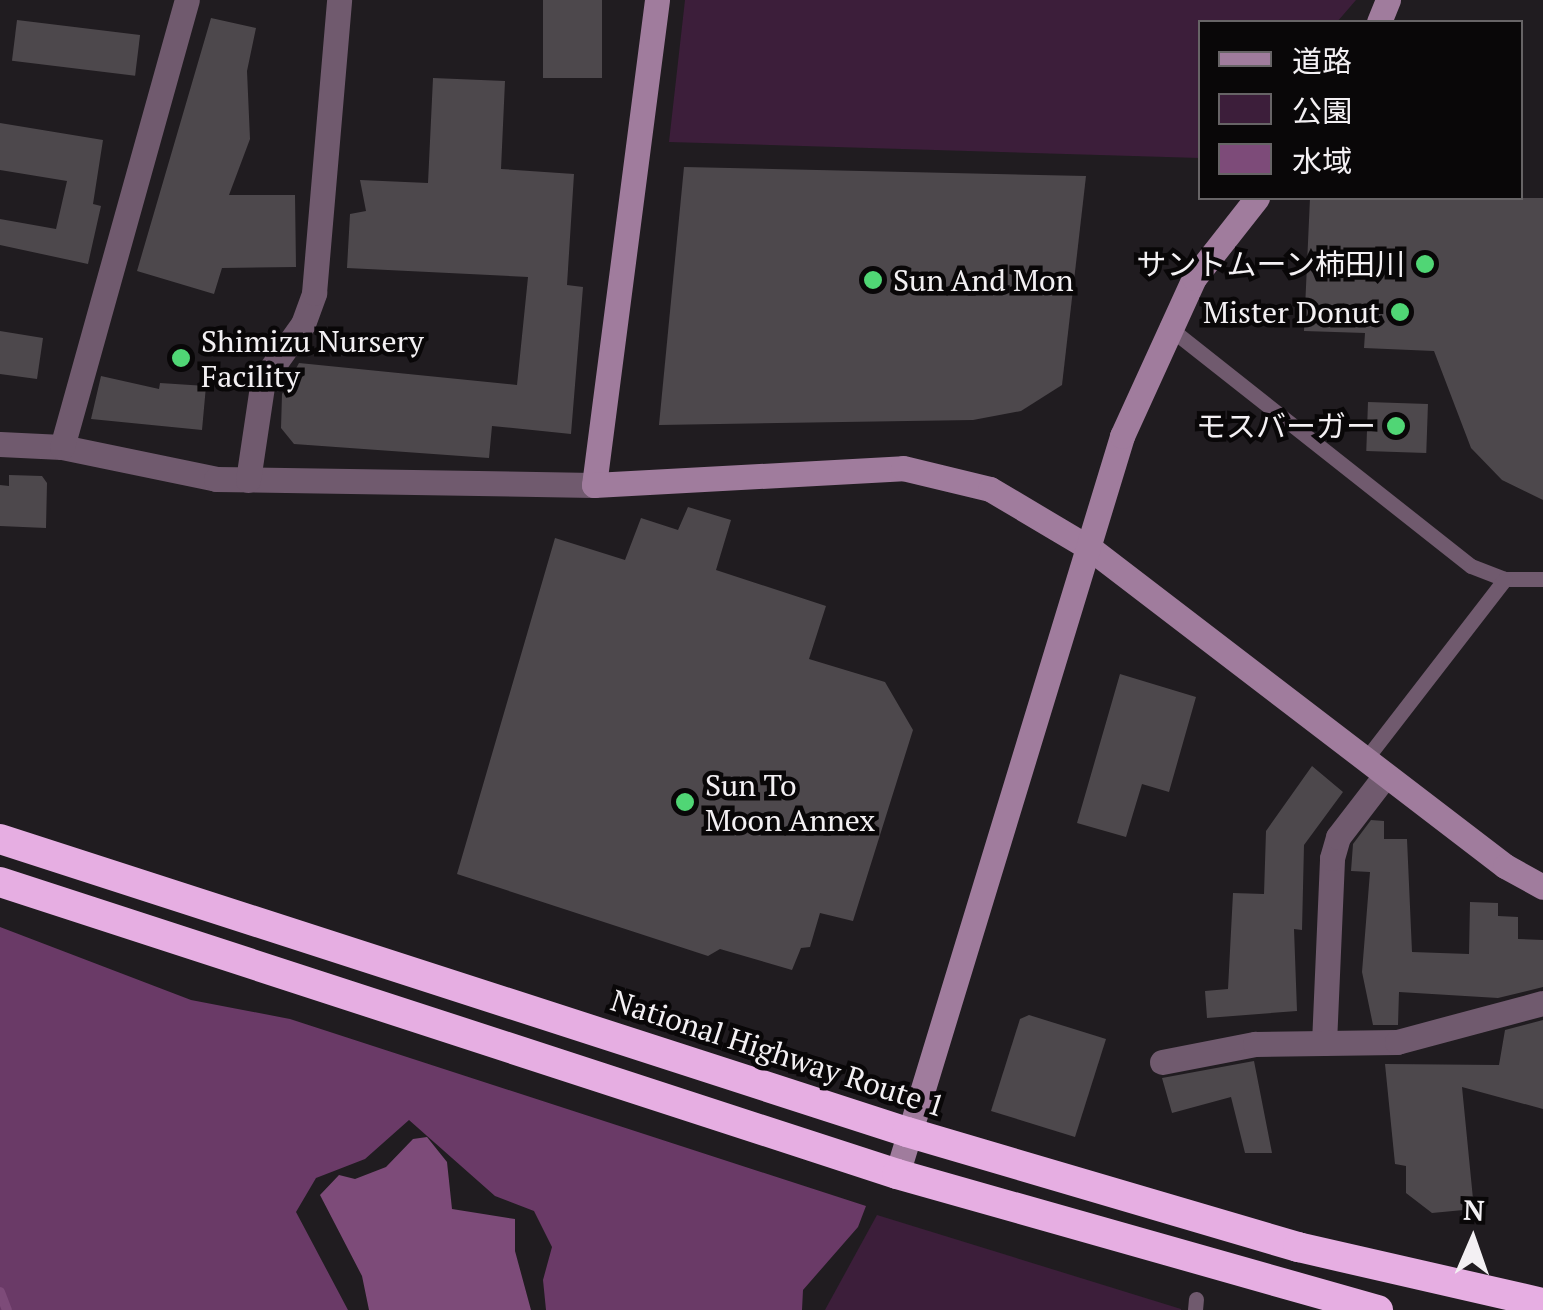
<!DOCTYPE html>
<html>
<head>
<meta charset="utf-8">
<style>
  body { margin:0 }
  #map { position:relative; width:1543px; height:1310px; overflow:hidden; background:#201c20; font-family:"PT Serif","Noto Sans JP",serif }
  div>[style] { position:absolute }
  .green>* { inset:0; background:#3c1e3a }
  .forest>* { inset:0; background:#6a3a67 }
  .water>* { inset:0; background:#7d4b79 }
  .stream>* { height:10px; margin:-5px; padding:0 5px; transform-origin:5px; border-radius:5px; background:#7d4b79 }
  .building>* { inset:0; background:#4d484c; transform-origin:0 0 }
  .lane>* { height:15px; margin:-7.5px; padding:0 7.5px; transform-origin:7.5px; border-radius:7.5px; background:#705a6e }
  .street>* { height:25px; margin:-12.5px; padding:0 12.5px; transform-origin:12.5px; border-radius:12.5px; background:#705a6e }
  .secondary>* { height:25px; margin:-12.5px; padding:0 12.5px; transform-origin:12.5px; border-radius:12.5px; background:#a07c9d }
  .highway>* { height:30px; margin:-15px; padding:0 15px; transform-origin:15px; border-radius:15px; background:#e6aee2 }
  .dots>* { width:28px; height:28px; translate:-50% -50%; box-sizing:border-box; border:5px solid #090708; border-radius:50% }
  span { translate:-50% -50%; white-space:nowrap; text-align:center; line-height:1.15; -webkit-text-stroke:9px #090708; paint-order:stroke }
  .poi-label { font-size:30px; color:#f3f0f3 }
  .right { translate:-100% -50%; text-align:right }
  .left { translate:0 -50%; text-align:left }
  .street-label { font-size:30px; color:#f3f0f3 }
  .legend { position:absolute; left:1198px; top:20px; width:325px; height:180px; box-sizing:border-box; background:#090708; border:2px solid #676466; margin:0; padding:12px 18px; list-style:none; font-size:30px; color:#f3f0f3 }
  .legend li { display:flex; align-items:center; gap:20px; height:50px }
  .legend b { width:50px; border:2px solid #676466 }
  .north { position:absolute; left:1423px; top:1190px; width:100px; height:100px; -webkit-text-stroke:8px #090708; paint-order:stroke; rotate:2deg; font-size:28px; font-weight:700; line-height:40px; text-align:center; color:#f3f0f3 }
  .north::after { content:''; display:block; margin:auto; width:35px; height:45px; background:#f3f0f3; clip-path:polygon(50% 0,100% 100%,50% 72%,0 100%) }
</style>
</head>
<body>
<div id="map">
  <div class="green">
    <i style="clip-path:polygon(685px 0,1356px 0,1337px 22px,1200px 22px,1200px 158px,669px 142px)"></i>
    <i style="clip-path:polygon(877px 1215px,1181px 1309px,1181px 1310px,825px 1310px)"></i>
  </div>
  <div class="forest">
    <i style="clip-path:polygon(0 927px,191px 1000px,290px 1019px,866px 1206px,858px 1227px,803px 1290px,802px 1310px,546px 1310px,543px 1280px,552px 1247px,534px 1211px,495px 1196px,409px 1120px,365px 1159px,316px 1178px,296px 1212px,348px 1310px,0 1310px)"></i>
  </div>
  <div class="water">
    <i style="clip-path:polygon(427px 1137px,447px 1162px,452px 1209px,515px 1219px,515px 1251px,531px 1310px,369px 1310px,362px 1276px,320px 1195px,339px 1175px,355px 1179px,386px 1167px,413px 1139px)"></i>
  </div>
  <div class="stream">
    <i style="left:0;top:1292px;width:19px;rotate:69deg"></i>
  </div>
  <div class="building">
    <i style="left:543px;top:0;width:59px;height:78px"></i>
    <i style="clip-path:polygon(211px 18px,256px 28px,247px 71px,250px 139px,229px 195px,295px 195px,296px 267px,222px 268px,214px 294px,137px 271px)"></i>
    <i style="left:17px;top:20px;width:124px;height:41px;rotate:7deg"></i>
    <i style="clip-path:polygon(433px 78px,505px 81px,501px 169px,574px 174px,567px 285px,583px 287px,571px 434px,492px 426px,489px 458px,294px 444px,281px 428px,282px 394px,299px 363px,517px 385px,528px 277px,347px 268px,350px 214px,366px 211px,360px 180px,428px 183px)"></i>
    <i style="clip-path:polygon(0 123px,103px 140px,93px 204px,101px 206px,88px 264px,0 245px,0 219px,56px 229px,67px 181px,0 170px)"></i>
    <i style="clip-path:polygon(684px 167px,1086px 176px,1062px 385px,1021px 411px,973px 420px,659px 425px)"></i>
    <i style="clip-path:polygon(1310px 198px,1543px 198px,1543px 500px,1502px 480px,1471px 448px,1434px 351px,1364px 348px,1365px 333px,1304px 331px)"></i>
    <i style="clip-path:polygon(0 331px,43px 338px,37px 379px,0 374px)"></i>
    <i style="clip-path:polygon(101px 376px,159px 389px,160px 383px,206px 386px,202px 430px,91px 419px)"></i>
    <i style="left:1368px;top:402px;width:60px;height:49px;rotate:2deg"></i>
    <i style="clip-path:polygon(9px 475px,42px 476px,47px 483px,46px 528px,0 526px,0 485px,9px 486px)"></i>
    <i style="clip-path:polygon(688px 507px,731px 520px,716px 570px,826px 606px,809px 659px,885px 682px,913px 730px,853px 921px,820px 913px,810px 947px,801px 948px,792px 970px,720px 949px,708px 956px,457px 874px,555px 538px,625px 560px,641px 518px,678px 530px)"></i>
    <i style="clip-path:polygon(1120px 674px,1196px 697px,1169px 792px,1142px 784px,1126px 837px,1077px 823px)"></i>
    <i style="clip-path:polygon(1312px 766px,1343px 792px,1304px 845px,1302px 930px,1294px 929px,1297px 1011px,1207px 1018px,1205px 991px,1228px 989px,1233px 893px,1264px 894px,1266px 831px)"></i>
    <i style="clip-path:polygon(1371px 820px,1384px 821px,1384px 839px,1407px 839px,1412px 952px,1469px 954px,1470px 902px,1498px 903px,1498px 916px,1518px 917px,1518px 939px,1543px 940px,1543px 987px,1498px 998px,1399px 992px,1398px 1025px,1373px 1025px,1362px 972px,1370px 872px,1351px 871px,1353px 844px)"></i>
    <i style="clip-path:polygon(1029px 1015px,1106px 1039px,1075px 1137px,991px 1111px,1020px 1019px)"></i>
    <i style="clip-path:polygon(1543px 1020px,1543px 1109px,1462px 1087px,1474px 1209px,1432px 1213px,1406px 1193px,1406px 1166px,1395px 1164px,1385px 1064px,1499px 1065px,1505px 1030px)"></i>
    <i style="clip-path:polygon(1254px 1061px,1272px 1153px,1245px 1153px,1231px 1097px,1172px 1113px,1162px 1078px)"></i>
  </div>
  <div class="lane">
    <i style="left:1167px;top:326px;width:387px;rotate:38.3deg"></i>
    <i style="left:1471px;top:566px;width:36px;rotate:21deg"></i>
    <i style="left:1505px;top:579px;width:38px"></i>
    <i style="left:1365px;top:760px;width:229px;rotate:-52.3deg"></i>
    <i style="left:1195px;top:1310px;width:11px;rotate:-85deg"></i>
  </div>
  <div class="street">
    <i style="left:0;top:444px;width:62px;rotate:2.8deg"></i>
    <i style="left:62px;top:447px;width:157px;rotate:11.7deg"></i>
    <i style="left:216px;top:479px;width:378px;rotate:0.9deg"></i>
    <i style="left:62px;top:447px;width:464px;rotate:-74.4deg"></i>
    <i style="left:248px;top:480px;width:101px;rotate:-81.5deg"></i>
    <i style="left:263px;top:380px;width:69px;rotate:-54.5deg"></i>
    <i style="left:303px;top:324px;width:33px;rotate:-70deg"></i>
    <i style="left:314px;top:293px;width:294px;rotate:-85.1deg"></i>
    <i style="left:1324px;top:1043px;width:185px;rotate:-87.5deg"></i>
    <i style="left:1332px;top:858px;width:22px;rotate:-74deg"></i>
    <i style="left:1338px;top:837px;width:77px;rotate:-52.4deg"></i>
    <i style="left:1162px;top:1062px;width:95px;rotate:-11deg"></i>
    <i style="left:1255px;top:1044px;width:142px;rotate:-0.8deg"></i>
    <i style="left:1397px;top:1042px;width:151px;rotate:-15deg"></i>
  </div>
  <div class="secondary">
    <i style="left:657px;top:0;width:489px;rotate:97.4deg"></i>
    <i style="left:594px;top:485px;width:309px;rotate:-3.1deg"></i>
    <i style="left:903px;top:468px;width:89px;rotate:13.6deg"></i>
    <i style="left:990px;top:489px;width:117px;rotate:30.7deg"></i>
    <i style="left:1091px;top:549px;width:521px;rotate:37.44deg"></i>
    <i style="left:1505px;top:866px;width:43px;rotate:28.9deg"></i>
    <i style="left:1379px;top:22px;width:24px;rotate:-68deg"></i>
    <i style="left:897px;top:1174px;width:772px;rotate:-73.04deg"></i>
    <i style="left:1122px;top:436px;width:174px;rotate:-65.5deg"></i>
    <i style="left:1194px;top:278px;width:102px;rotate:-51.8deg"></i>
  </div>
  <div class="highway">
    <i style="left:0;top:839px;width:953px;rotate:17.9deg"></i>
    <i style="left:907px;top:1132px;width:408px;rotate:16.4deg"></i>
    <i style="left:1298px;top:1247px;width:251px;rotate:12.9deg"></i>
    <i style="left:0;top:882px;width:943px;rotate:18.03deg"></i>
    <i style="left:897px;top:1174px;width:500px;rotate:15.8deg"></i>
  </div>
  <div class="dots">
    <i style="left:1425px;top:264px;background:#50d675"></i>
    <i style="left:873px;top:280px;background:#50d675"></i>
    <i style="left:1400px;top:312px;background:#50d675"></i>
    <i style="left:181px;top:358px;background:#50d675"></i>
    <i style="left:1396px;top:426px;background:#50d675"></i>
    <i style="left:685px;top:802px;background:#50d675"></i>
  </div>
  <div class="poi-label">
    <span class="right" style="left:1405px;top:264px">サントムーン柿田川</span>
    <span class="left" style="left:893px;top:280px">Sun And Mon</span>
    <span class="right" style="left:1380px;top:312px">Mister Donut</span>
    <span class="left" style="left:201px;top:358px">Shimizu Nursery<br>Facility</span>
    <span class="right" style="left:1376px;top:426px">モスバーガー</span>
    <span class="left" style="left:705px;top:802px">Sun To<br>Moon Annex</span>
  </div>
  <div class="street-label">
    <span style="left:778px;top:1053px;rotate:18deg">National Highway Route 1</span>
  </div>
  <ul class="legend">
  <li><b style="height:12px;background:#a07c9d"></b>道路</li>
  <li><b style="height:28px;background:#3c1e3a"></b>公園</li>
  <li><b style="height:28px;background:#7d4b79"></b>水域</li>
  </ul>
  <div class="north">N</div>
</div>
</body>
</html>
